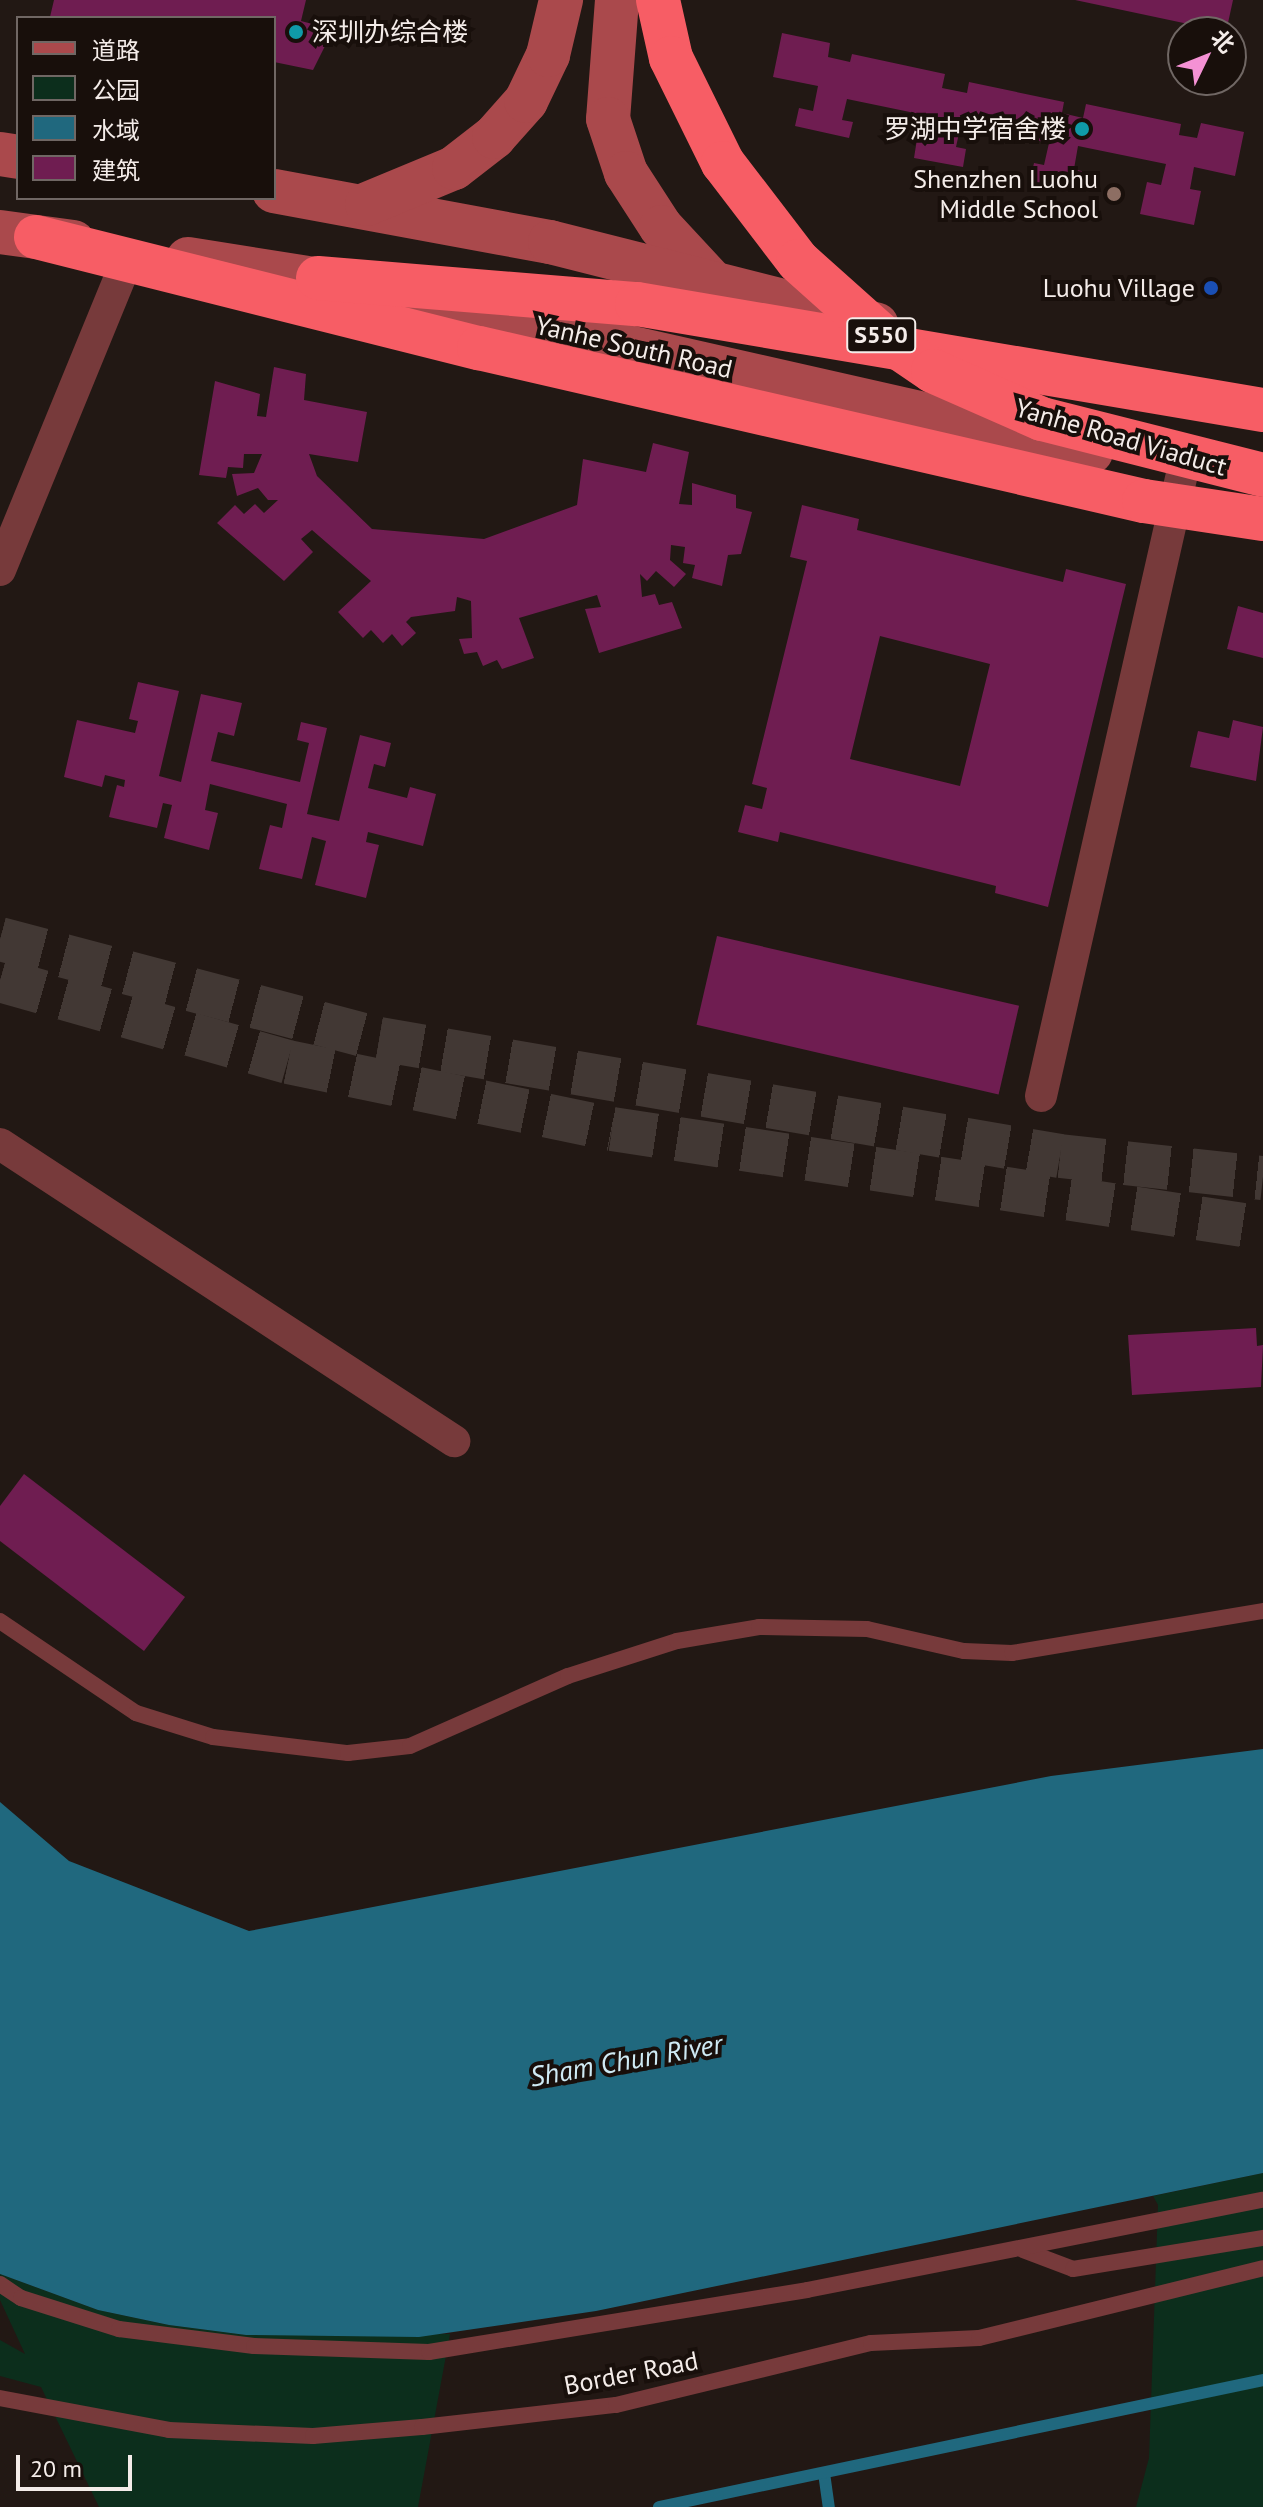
<!DOCTYPE html>
<html>
<head>
<meta charset="utf-8">
<style>
  body { margin:0 }
  #map { position:relative; width:1263px; height:2507px; overflow:hidden; background:#221814; font-family:"PT Sans","Noto Sans SC",sans-serif }
  div>[style] { position:absolute }
  .green>* { inset:0; background:#0c2e1c }
  .water>* { inset:0; background:#20687e }
  .stream>* { height:12px; margin:-6px; padding:0 6px; transform-origin:6px; border-radius:6px; background:#20687e }
  .building>* { inset:0; background:#6f1d51; transform-origin:0 0 }
  .highway-tunnel>* { height:44px; margin-top:-22px; transform-origin:0; background:repeating-linear-gradient(90deg,#423834 0 44px,transparent 0 66px) }
  .lane>* { height:16px; margin:-8px; padding:0 8px; transform-origin:8px; border-radius:8px; background:#773a3b }
  .street>* { height:32px; margin:-16px; padding:0 16px; transform-origin:16px; border-radius:16px; background:#773a3b }
  .secondary>* { height:44px; margin:-22px; padding:0 22px; transform-origin:22px; border-radius:22px; background:#aa494c }
  .highway>* { height:44px; margin:-22px; padding:0 22px; transform-origin:22px; border-radius:22px; background:#f75d65 }
  .highway-bridge>* { height:44px; margin:-22px; padding:0 22px; transform-origin:22px; border-radius:22px; background:#f75d65 }
  .dots>* { width:22px; height:22px; translate:-50% -50%; box-sizing:border-box; border:4px solid #180f0b; border-radius:50% }
  span { translate:-50% -50%; white-space:nowrap; text-align:center; line-height:1.15; -webkit-text-stroke:8px #180f0b; paint-order:stroke }
  .shield-label span { padding:2px 6px; background:#180f0b; border:2px solid; border-radius:6px; -webkit-text-stroke-width:0 }
  .shield-label { font-size:24px; color:#f4ece9; font-weight:700 }
  .poi-label { font-size:26px; color:#f4ece9 }
  .left { translate:0 -50%; text-align:left }
  .right { translate:-100% -50%; text-align:right }
  .street-label { font-size:26px; color:#f4ece9 }
  .water-label { font-size:28px; color:#cfeaf4; font-style:italic }
  .legend { position:absolute; left:16px; top:16px; width:260px; height:184px; box-sizing:border-box; background:#180f0b; border:2px solid #706764; margin:0; padding:10px 14px; list-style:none; font-size:24px; color:#f4ece9 }
  .legend li { display:flex; align-items:center; gap:16px; height:40px }
  .legend b { width:40px; border:2px solid #706764 }
  .north { position:absolute; left:1167px; top:16px; width:80px; height:80px; box-sizing:border-box; background:#180f0b; border:2px solid #706764; border-radius:50%; rotate:47deg; font-size:22px; font-weight:700; line-height:32px; text-align:center; color:#f4ece9 }
  .north::after { content:''; display:block; margin:auto; width:28px; height:36px; background:#f491d4; clip-path:polygon(50% 0,100% 100%,50% 72%,0 100%) }
  .scale { position:absolute; left:16px; top:2455px; width:116px; height:36px; box-sizing:border-box; border:4px solid #f4ece9; border-top:0; padding-left:10px; font-size:24px; line-height:28px; white-space:nowrap; color:#f4ece9; -webkit-text-stroke:6px #180f0b; paint-order:stroke }
</style>
</head>
<body>
<div id="map">
  <div class="green">
    <i style="clip-path:polygon(1263px 2173px,1263px 2507px,1136px 2507px,1149px 2458px,1158px 2205px,1153px 2196px)"></i>
    <i style="clip-path:polygon(0 2274px,98px 2310px,169px 2325px,246px 2335px,450px 2334px,418px 2507px,99px 2507px,41px 2387px,0 2376px,0 2340px,25px 2354px,0 2300px)"></i>
  </div>
  <div class="water">
    <i style="clip-path:polygon(1263px 1749px,1263px 2173px,596px 2311px,419px 2337px,246px 2335px,169px 2325px,98px 2310px,0 2274px,0 1802px,69px 1861px,249px 1931px,1051px 1776px)"></i>
  </div>
  <div class="stream">
    <i style="left:824px;top:2473px;width:34px;rotate:82deg"></i>
    <i style="left:659px;top:2507px;width:617px;rotate:-11.87deg"></i>
  </div>
  <div class="building">
    <i style="clip-path:polygon(54px 0,306px 0,301px 21px,320px 26px,317px 37px,327px 42px,313px 70px,274px 62px,274px 18px,57px 18px,50px 17px)"></i>
    <i style="clip-path:polygon(1075px 0,1233px 0,1226px 32px)"></i>
    <i style="clip-path:polygon(782px 33px,830px 43px,828px 57px,850px 62px,852px 54px,945px 74px,942px 88px,967px 93px,969px 82px,1064px 102px,1062px 113px,1083px 118px,1086px 104px,1181px 124px,1179px 135px,1197px 138px,1201px 123px,1244px 132px,1235px 176px,1194px 167px,1190px 189px,1201px 191px,1194px 225px,1140px 214px,1147px 182px,1161px 185px,1166px 164px,1078px 146px,1074px 169px,1085px 172px,1081px 192px,1030px 181px,1034px 163px,1044px 165px,1049px 143px,961px 124px,956px 147px,966px 149px,963px 167px,914px 158px,917px 139px,929px 141px,934px 117px,847px 99px,842px 120px,853px 122px,849px 138px,795px 126px,799px 108px,813px 111px,818px 86px,773px 77px)"></i>
    <i style="clip-path:polygon(274px 367px,306px 374px,304px 400px,367px 412px,358px 462px,309px 454px,317px 476px,372px 529px,484px 539px,577px 505px,583px 459px,646px 472px,653px 443px,689px 452px,679px 504px,692px 505px,692px 483px,736px 495px,736px 508px,752px 512px,741px 554px,728px 555px,722px 586px,692px 578px,695px 565px,683px 563px,685px 547px,671px 545px,670px 560px,686px 574px,674px 587px,656px 571px,647px 581px,640px 574px,642px 597px,655px 594px,659px 605px,672px 602px,682px 628px,599px 653px,585px 609px,601px 607px,597px 595px,519px 618px,534px 658px,502px 669px,497px 660px,483px 666px,477px 652px,464px 654px,459px 639px,472px 638px,471px 601px,457px 597px,455px 611px,411px 617px,406px 622px,416px 633px,402px 646px,392px 634px,383px 643px,371px 630px,363px 638px,338px 612px,371px 581px,312px 530px,301px 539px,313px 552px,284px 581px,217px 523px,235px 505px,244px 514px,255px 504px,264px 513px,278px 500px,268px 500px,258px 488px,237px 496px,232px 474px,254px 473px,262px 454px,244px 454px,243px 468px,228px 467px,226px 478px,199px 475px,215px 381px,260px 394px,257px 416px,266px 417px)"></i>
    <i style="clip-path:polygon(evenodd,802px 505px,859px 519px,857px 530px,1063px 582px,1066px 569px,1126px 584px,1048px 907px,995px 893px,996px 886px,780px 832px,778px 842px,738px 832px,745px 805px,762px 809px,767px 788px,752px 784px,807px 561px,790px 557px,802px 505px,880px 636px,990px 664px,960px 786px,850px 759px,880px 636px)"></i>
    <i style="clip-path:polygon(1238px 606px,1263px 613px,1263px 658px,1227px 649px)"></i>
    <i style="clip-path:polygon(138px 682px,179px 691px,159px 776px,181px 782px,201px 694px,242px 703px,234px 736px,218px 732px,211px 761px,300px 782px,309px 743px,297px 740px,301px 722px,327px 728px,307px 814px,339px 821px,360px 735px,391px 743px,385px 767px,374px 764px,368px 788px,407px 798px,410px 787px,436px 794px,423px 846px,368px 832px,366px 842px,379px 845px,366px 898px,315px 885px,326px 841px,312px 837px,302px 879px,259px 869px,270px 825px,282px 828px,287px 804px,210px 784px,205px 810px,218px 813px,209px 850px,164px 838px,172px 805px,163px 803px,157px 828px,109px 817px,117px 785px,124px 787px,125px 780px,105px 775px,102px 787px,64px 777px,77px 720px,135px 733px,138px 721px,129px 719px)"></i>
    <i style="clip-path:polygon(1233px 720px,1263px 727px,1256px 781px,1190px 767px,1198px 731px,1229px 738px)"></i>
    <i style="left:717px;top:936px;width:310px;height:91px;rotate:13deg"></i>
    <i style="clip-path:polygon(1256px 1328px,1257px 1346px,1263px 1345px,1261px 1387px,1132px 1395px,1128px 1335px)"></i>
    <i style="clip-path:polygon(24px 1474px,185px 1597px,144px 1651px,0 1541px,0 1506px)"></i>
  </div>
  <div class="highway-tunnel">
    <i style="left:0;top:939px;width:392px;rotate:14.8deg"></i>
    <i style="left:379px;top:1039px;width:691px;rotate:9.75deg"></i>
    <i style="left:1060px;top:1156px;width:204px;rotate:6.2deg"></i>
    <i style="left:0;top:980px;width:299px;rotate:15.9deg"></i>
    <i style="left:288px;top:1062px;width:331px;rotate:11.7deg"></i>
    <i style="left:612px;top:1129px;width:658px;rotate:8.65deg"></i>
  </div>
  <div class="lane">
    <i style="left:0;top:1621px;width:164px;rotate:34.1deg"></i>
    <i style="left:136px;top:1713px;width:81px;rotate:17.3deg"></i>
    <i style="left:213px;top:1737px;width:136px;rotate:6.8deg"></i>
    <i style="left:348px;top:1753px;width:62px;rotate:-6.4deg"></i>
    <i style="left:410px;top:1746px;width:173px;rotate:-23.9deg"></i>
    <i style="left:568px;top:1676px;width:114px;rotate:-17.8deg"></i>
    <i style="left:677px;top:1641px;width:83px;rotate:-9.7deg"></i>
    <i style="left:759px;top:1627px;width:108px;rotate:1.1deg"></i>
    <i style="left:867px;top:1629px;width:99px;rotate:12.8deg"></i>
    <i style="left:964px;top:1651px;width:48px;rotate:2.4deg"></i>
    <i style="left:1012px;top:1653px;width:254px;rotate:-9.5deg"></i>
    <i style="left:1023px;top:2250px;width:53px;rotate:20.8deg"></i>
    <i style="left:1073px;top:2269px;width:193px;rotate:-9.3deg"></i>
    <i style="left:0;top:2284px;width:25px;rotate:34deg"></i>
    <i style="left:21px;top:2298px;width:103px;rotate:17.6deg"></i>
    <i style="left:119px;top:2329px;width:136px;rotate:7.2deg"></i>
    <i style="left:254px;top:2346px;width:175px;rotate:2deg"></i>
    <i style="left:429px;top:2352px;width:383px;rotate:-9.3deg"></i>
    <i style="left:807px;top:2290px;width:465px;rotate:-11.2deg"></i>
    <i style="left:0;top:2398px;width:172px;rotate:10.7deg"></i>
    <i style="left:169px;top:2430px;width:144px;rotate:2.4deg"></i>
    <i style="left:313px;top:2436px;width:109px;rotate:-4.7deg"></i>
    <i style="left:422px;top:2427px;width:195px;rotate:-6.5deg"></i>
    <i style="left:616px;top:2405px;width:262px;rotate:-13.7deg"></i>
    <i style="left:871px;top:2343px;width:108px;rotate:-2.7deg"></i>
    <i style="left:979px;top:2338px;width:292px;rotate:-13.8deg"></i>
  </div>
  <div class="street">
    <i style="left:0;top:570px;width:335px;rotate:-67.7deg"></i>
    <i style="left:1041px;top:1096px;width:638px;rotate:-77.23deg"></i>
    <i style="left:0;top:1144px;width:543px;rotate:33.19deg"></i>
  </div>
  <div class="secondary">
    <i style="left:617px;top:0;width:119px;rotate:94.3deg"></i>
    <i style="left:608px;top:119px;width:57px;rotate:71.6deg"></i>
    <i style="left:626px;top:173px;width:64px;rotate:57.1deg"></i>
    <i style="left:661px;top:227px;width:76px;rotate:47.1deg"></i>
    <i style="left:0;top:154px;width:18px;rotate:9deg"></i>
    <i style="left:274px;top:191px;width:281px;rotate:10.5deg"></i>
    <i style="left:550px;top:242px;width:337px;rotate:14.2deg"></i>
    <i style="left:367px;top:204px;width:94px;rotate:-22.5deg"></i>
    <i style="left:454px;top:168px;width:51px;rotate:-37.8deg"></i>
    <i style="left:494px;top:137px;width:48px;rotate:-48.4deg"></i>
    <i style="left:526px;top:101px;width:51px;rotate:-64.4deg"></i>
    <i style="left:548px;top:55px;width:57px;rotate:-76.7deg"></i>
    <i style="left:0;top:232px;width:74px;rotate:7.8deg"></i>
    <i style="left:188px;top:259px;width:167px;rotate:9deg"></i>
    <i style="left:425px;top:301px;width:683px;rotate:12.77deg"></i>
  </div>
  <div class="highway">
    <i style="left:36px;top:237px;width:457px;rotate:14.1deg"></i>
    <i style="left:318px;top:278px;width:320px;rotate:4.7deg"></i>
    <i style="left:637px;top:304px;width:635px;rotate:9.61deg"></i>
  </div>
  <div class="highway-bridge">
    <i style="left:658px;top:0;width:59px;rotate:77.4deg"></i>
    <i style="left:671px;top:58px;width:117px;rotate:63.7deg"></i>
    <i style="left:723px;top:163px;width:123px;rotate:52.6deg"></i>
    <i style="left:798px;top:261px;width:114px;rotate:41.8deg"></i>
    <i style="left:883px;top:337px;width:60px;rotate:34.2deg"></i>
    <i style="left:933px;top:371px;width:119px;rotate:23.8deg"></i>
    <i style="left:1042px;top:419px;width:228px;rotate:14.2deg"></i>
    <i style="left:479px;top:348px;width:682px;rotate:12.96deg"></i>
    <i style="left:1144px;top:501px;width:120px;rotate:8.6deg"></i>
  </div>
  <div class="dots">
    <i style="left:296px;top:32px;background:#0f9aa8"></i>
    <i style="left:1082px;top:129px;background:#0f9aa8"></i>
    <i style="left:1114px;top:194px;background:#8d6e63"></i>
    <i style="left:1211px;top:288px;background:#1a4fb4"></i>
  </div>
  <div class="shield-label">
    <span style="left:881px;top:335px">S550</span>
  </div>
  <div class="poi-label">
    <span class="left" style="left:312px;top:32px">深圳办综合楼</span>
    <span class="right" style="left:1066px;top:129px">罗湖中学宿舍楼</span>
    <span class="right" style="left:1098px;top:194px">Shenzhen Luohu<br>Middle School</span>
    <span class="right" style="left:1195px;top:288px">Luohu Village</span>
  </div>
  <div class="street-label">
    <span style="left:634px;top:347px;rotate:13deg">Yanhe South Road</span>
    <span style="left:1121px;top:437px;rotate:16deg">Yanhe Road Viaduct</span>
    <span style="left:631px;top:2373px;rotate:-11deg">Border Road</span>
  </div>
  <div class="water-label">
    <span style="left:626px;top:2060px;rotate:-10deg">Sham Chun River</span>
  </div>
  <ul class="legend">
  <li><b style="height:10px;background:#aa494c"></b>道路</li>
  <li><b style="height:22px;background:#0c2e1c"></b>公园</li>
  <li><b style="height:22px;background:#20687e"></b>水域</li>
  <li><b style="height:22px;background:#6f1d51"></b>建筑</li>
  </ul>
  <div class="north">北</div>
  <div class="scale">20 m</div>
</div>
</body>
</html>
